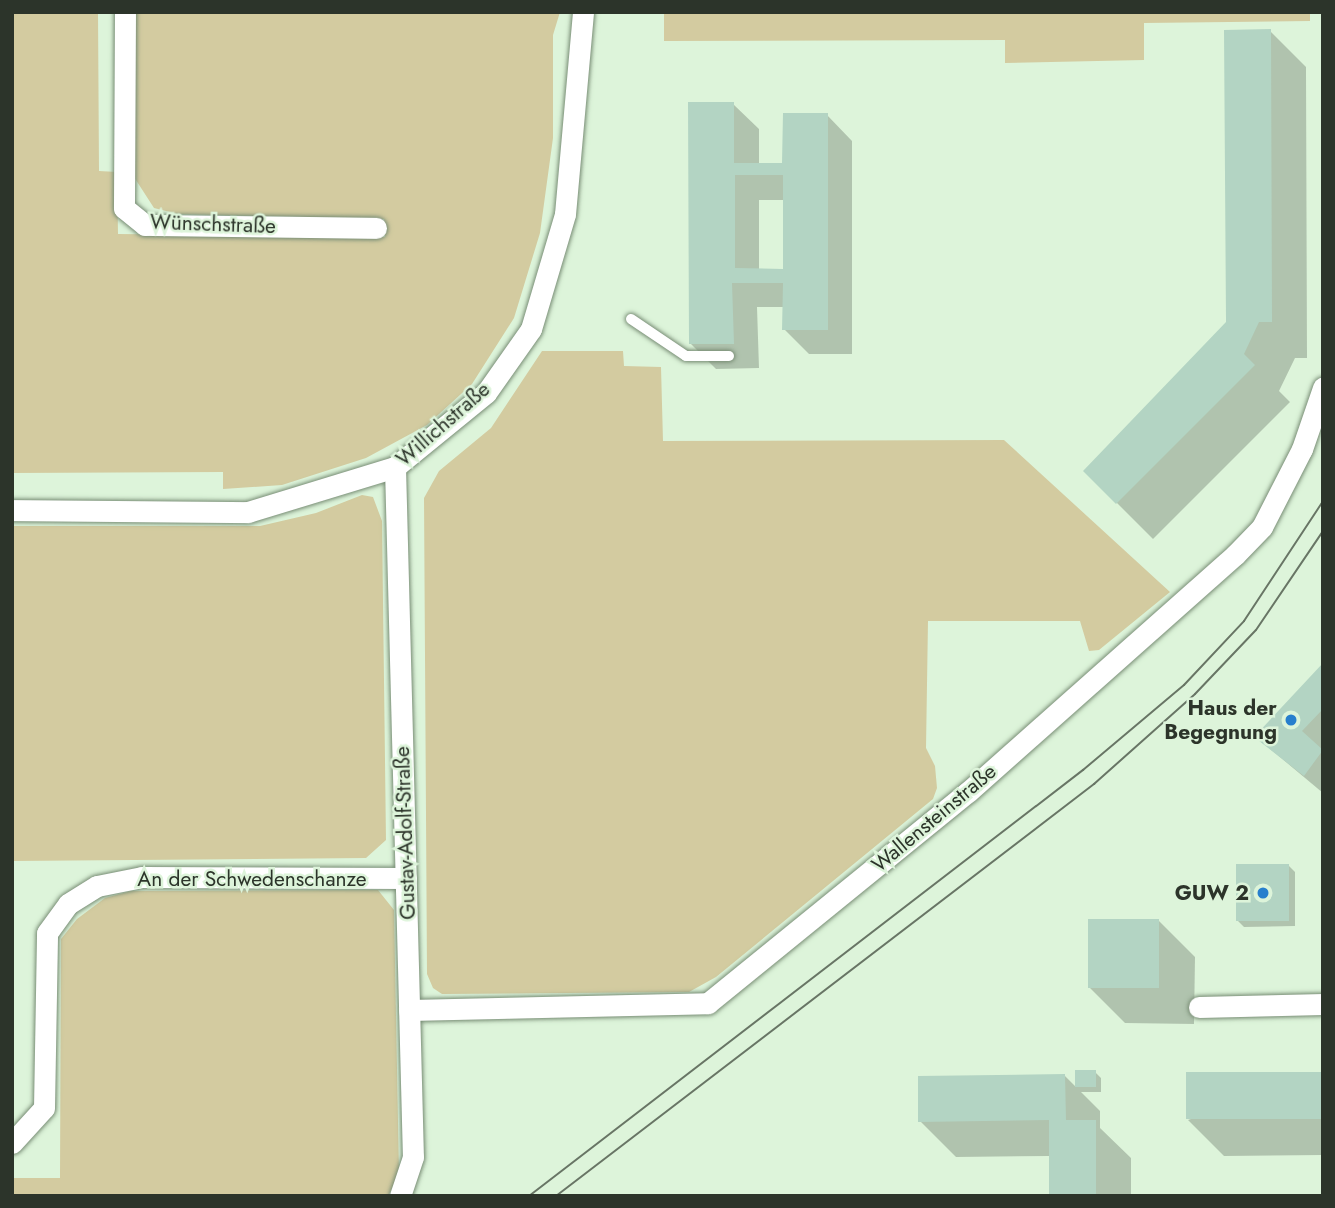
<!DOCTYPE html>
<html>
<head>
<meta charset="utf-8">
<style>
  body { margin:0 }
  #map { position:relative; width:1335px; height:1208px; overflow:hidden; background:#ddf4da; font-family:Jost,sans-serif }
  div>[style] { position:absolute }
  .green>* { inset:0; background:#d3cba0 }
  .shadow>* { inset:0; background:#0003 }
  .building>* { inset:0; background:#b3d4c3; transform-origin:0 0 }
  .roads { filter:drop-shadow(0 0 2px #788d75) drop-shadow(0 0 2px #788d75) }
  .lane>* { height:10px; margin:-5px; padding:0 5px; transform-origin:5px; border-radius:5px; background:#fff }
  .street>* { height:21px; margin:-10.5px; padding:0 10.5px; transform-origin:10.5px; border-radius:10.5px; background:#fff }
  .tram>* { height:2px; margin:-1px; padding:0 1px; transform-origin:1px; border-radius:1px; background:#687565 }
  .dots>* { width:19px; height:19px; translate:-50% -50%; box-sizing:border-box; border:4px solid #ddf4da; border-radius:50% }
  span { translate:-50% -50%; white-space:nowrap; text-align:center; line-height:1.15; -webkit-text-stroke:5px #ddf4da; paint-order:stroke }
  .street-label { font-size:21px; color:#2c342a }
  .poi-label { font-size:21px; color:#2c342a; font-weight:700 }
  .right { translate:-100% -50%; text-align:right }
  .frame { position:absolute; inset:0; border:14px solid #2c342a; pointer-events:none }
</style>
</head>
<body>
<div id="map">
  <div class="green">
    <i style="clip-path:polygon(12px 12px,98px 12px,99px 171px,117px 172px,118px 234px,385px 237px,384px 219px,178px 214px,154px 208px,134px 177px,135px 12px,560px 12px,553px 35px,553px 138px,540px 233px,514px 318px,472px 384px,427px 425px,366px 458px,282px 485px,223px 489px,223px 472px,12px 473px)"></i>
    <i style="clip-path:polygon(664px 12px,1310px 12px,1310px 21px,1144px 23px,1144px 60px,1005px 63px,1005px 40px,664px 41px)"></i>
    <i style="clip-path:polygon(542px 351px,623px 351px,624px 366px,661px 367px,663px 441px,1004px 440px,1170px 592px,1099px 650px,1089px 651px,1080px 621px,928px 621px,926px 748px,935px 766px,937px 788px,933px 799px,716px 977px,689px 992px,442px 994px,433px 988px,427px 974px,424px 498px,439px 471px,491px 428px)"></i>
    <i style="clip-path:polygon(362px 495px,373px 497px,382px 521px,386px 840px,366px 858px,12px 861px,12px 526px,260px 526px,316px 513px)"></i>
    <i style="clip-path:polygon(378px 890px,394px 910px,399px 1174px,388px 1196px,12px 1196px,12px 1178px,60px 1178px,61px 939px,77px 919px,105px 898px,131px 891px)"></i>
  </div>
  <div class="shadow">
    <i style="clip-path:polygon(1270px 31px,1306px 67px,1307px 358px,1295px 358px,1279px 391px,1290px 402px,1153px 539px,1085px 471px,1228px 323px)"></i>
    <i style="clip-path:polygon(evenodd,733px 104px,759px 129px,759px 165px,784px 165px,827px 115px,852px 141px,852px 354px,809px 354px,784px 329px,784px 307px,757px 307px,759px 368px,716px 369px,691px 344px,733px 104px,759px 200px,784px 200px,784px 271px,759px 270px,759px 200px)"></i>
    <i style="clip-path:polygon(1323px 666px,1323px 793px,1256px 737px)"></i>
    <i style="clip-path:polygon(1289px 866px,1295px 872px,1295px 926px,1244px 927px,1238px 921px)"></i>
    <i style="clip-path:polygon(1159px 921px,1195px 957px,1194px 1024px,1125px 1023px,1089px 987px)"></i>
    <i style="clip-path:polygon(1076px 1072px,1095px 1072px,1101px 1078px,1101px 1092px,1081px 1092px,1100px 1111px,1100px 1128px,1131px 1158px,1131px 1196px,1050px 1196px,1050px 1156px,956px 1157px,920px 1121px,1064px 1075px,1076px 1087px)"></i>
    <i style="clip-path:polygon(1323px 1074px,1323px 1155px,1224px 1156px,1188px 1120px)"></i>
  </div>
  <div class="building">
    <i style="clip-path:polygon(1271px 29px,1272px 322px,1259px 322px,1244px 354px,1255px 365px,1116px 504px,1083px 471px,1226px 322px,1224px 30px)"></i>
    <i style="clip-path:polygon(evenodd,688px 102px,734px 102px,734px 163px,782px 163px,783px 113px,828px 113px,828px 330px,782px 330px,783px 283px,732px 283px,734px 344px,689px 344px,688px 102px,735px 175px,783px 175px,783px 269px,735px 268px,735px 175px)"></i>
    <i style="clip-path:polygon(1323px 663px,1323px 709px,1302px 731px,1323px 750px,1304px 776px,1254px 737px)"></i>
    <i style="left:1236px;top:864px;width:53px;height:57px"></i>
    <i style="left:1088px;top:919px;width:71px;height:69px"></i>
    <i style="left:1096px;top:1070px;width:17px;height:21px;rotate:90deg"></i>
    <i style="left:1323px;top:1072px;width:47px;height:137px;rotate:90deg"></i>
    <i style="clip-path:polygon(1065px 1074px,1066px 1120px,1096px 1120px,1096px 1196px,1049px 1196px,1049px 1120px,918px 1122px,918px 1076px)"></i>
  </div>
  <div class="roads">
    <div class="lane">
      <i style="left:631px;top:319px;width:66px;rotate:33.9deg"></i>
      <i style="left:686px;top:356px;width:43px"></i>
    </div>
    <div class="street">
      <i style="left:125px;top:12px;width:196px;rotate:90.3deg"></i>
      <i style="left:124px;top:208px;width:27px;rotate:39deg"></i>
      <i style="left:145px;top:225px;width:231px;rotate:0.7deg"></i>
      <i style="left:395px;top:467px;width:690px;rotate:88.51deg"></i>
      <i style="left:413px;top:1157px;width:41px;rotate:108.4deg"></i>
      <i style="left:12px;top:510px;width:236px;rotate:0.5deg"></i>
      <i style="left:248px;top:512px;width:154px;rotate:-17deg"></i>
      <i style="left:395px;top:467px;width:117px;rotate:-39.1deg"></i>
      <i style="left:486px;top:393px;width:78px;rotate:-54.9deg"></i>
      <i style="left:531px;top:329px;width:120px;rotate:-73.5deg"></i>
      <i style="left:565px;top:214px;width:203px;rotate:-84.9deg"></i>
      <i style="left:1199px;top:1007px;width:124px;rotate:-1.4deg"></i>
      <i style="left:409px;top:1010px;width:299px;rotate:-1.3deg"></i>
      <i style="left:708px;top:1003px;width:335px;rotate:-39.1deg"></i>
      <i style="left:968px;top:792px;width:357px;rotate:-41.6deg"></i>
      <i style="left:1235px;top:555px;width:39px;rotate:-46deg"></i>
      <i style="left:1262px;top:527px;width:88px;rotate:-62.9deg"></i>
      <i style="left:1302px;top:449px;width:65px;rotate:-71deg"></i>
      <i style="left:12px;top:1143px;width:47px;rotate:-47.6deg"></i>
      <i style="left:44px;top:1108px;width:175px;rotate:-89deg"></i>
      <i style="left:47px;top:933px;width:36px;rotate:-54deg"></i>
      <i style="left:68px;top:904px;width:34px;rotate:-32deg"></i>
      <i style="left:97px;top:886px;width:46px;rotate:-11.3deg"></i>
      <i style="left:142px;top:877px;width:264px;rotate:0.2deg"></i>
    </div>
  </div>
  <div class="tram">
    <i style="left:529px;top:1196px;width:699px;rotate:-37.56deg"></i>
    <i style="left:1083px;top:770px;width:132px;rotate:-40.1deg"></i>
    <i style="left:1184px;top:685px;width:88px;rotate:-46.8deg"></i>
    <i style="left:1244px;top:621px;width:144px;rotate:-56.6deg"></i>
    <i style="left:556px;top:1196px;width:678px;rotate:-37.44deg"></i>
    <i style="left:1094px;top:784px;width:135px;rotate:-41.7deg"></i>
    <i style="left:1195px;top:694px;width:88px;rotate:-46.4deg"></i>
    <i style="left:1256px;top:630px;width:120px;rotate:-55.9deg"></i>
  </div>
  <div class="dots">
    <i style="left:1291px;top:720px;background:#277fcd"></i>
    <i style="left:1263px;top:893px;background:#277fcd"></i>
  </div>
  <div class="street-label">
    <span style="left:213px;top:224px;rotate:2deg">Wünschstraße</span>
    <span style="left:443px;top:424px;rotate:-41deg">Willichstraße</span>
    <span style="left:934px;top:818px;rotate:-40deg">Wallensteinstraße</span>
    <span style="left:405px;top:833px;rotate:-92deg">Gustav-Adolf-Straße</span>
    <span style="left:252px;top:879px">An der Schwedenschanze</span>
  </div>
  <div class="poi-label">
    <span class="right" style="left:1277px;top:720px">Haus der<br>Begegnung</span>
    <span class="right" style="left:1249px;top:893px">GUW 2</span>
  </div>
  <div class="frame"></div>
</div>
</body>
</html>
